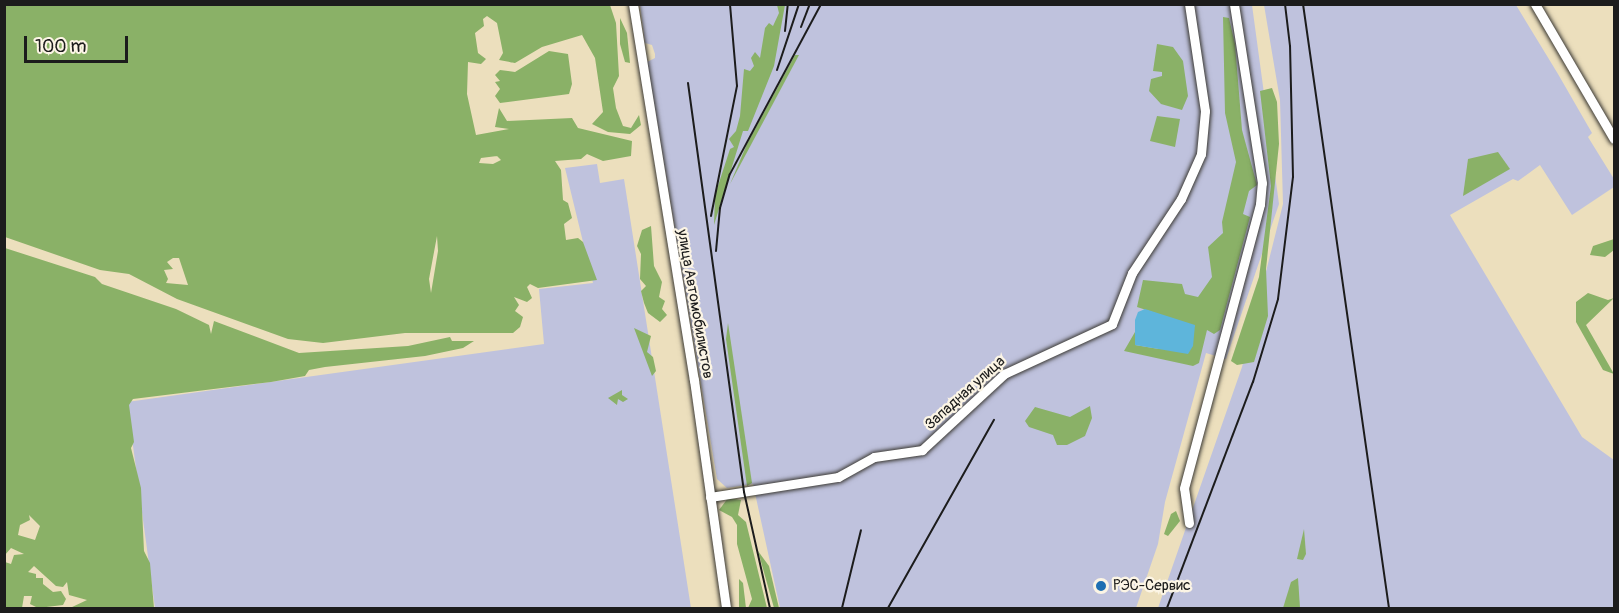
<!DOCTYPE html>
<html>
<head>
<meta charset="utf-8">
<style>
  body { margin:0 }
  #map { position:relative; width:1619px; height:613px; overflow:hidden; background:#ecdfbd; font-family:Pangolin,sans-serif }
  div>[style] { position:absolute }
  .industrial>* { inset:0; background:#bfc2dd }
  .forest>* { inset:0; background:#8ab167 }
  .water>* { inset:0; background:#5eb5db }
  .roads { filter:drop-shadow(0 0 2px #3b3934) drop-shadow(0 0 2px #3b3934) }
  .minor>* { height:9px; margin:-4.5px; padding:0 4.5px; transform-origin:4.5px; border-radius:4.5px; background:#fff }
  .rail>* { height:2px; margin:-1px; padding:0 1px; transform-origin:1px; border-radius:1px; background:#1c1c1c }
  .dots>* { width:16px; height:16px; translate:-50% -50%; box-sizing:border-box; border:3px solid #fcf5e5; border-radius:50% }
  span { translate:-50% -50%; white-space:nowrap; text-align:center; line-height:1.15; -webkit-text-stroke:4.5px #fcf5e5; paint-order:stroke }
  .street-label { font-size:15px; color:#1c1c1c }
  .poi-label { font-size:15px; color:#1c1c1c }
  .left { translate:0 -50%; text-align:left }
  .frame { position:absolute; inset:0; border:6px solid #1c1c1c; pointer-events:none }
  .scale { position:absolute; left:24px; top:36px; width:104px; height:27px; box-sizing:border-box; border:3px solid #1c1c1c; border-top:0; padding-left:8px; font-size:18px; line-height:21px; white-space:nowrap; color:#1c1c1c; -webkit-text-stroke:4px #fcf5e5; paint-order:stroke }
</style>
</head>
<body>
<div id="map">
  <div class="industrial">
    <i style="clip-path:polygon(640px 5px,1252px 5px,1279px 204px,1226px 359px,1206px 353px,1165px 502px,1158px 544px,1136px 608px,780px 608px,753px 484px,727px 488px,717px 479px,647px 62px,655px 58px,655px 54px,652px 45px,645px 43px)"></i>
    <i style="clip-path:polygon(1264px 5px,1516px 5px,1558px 74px,1592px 133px,1588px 137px,1614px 179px,1614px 187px,1572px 215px,1540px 165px,1518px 181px,1513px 179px,1450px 215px,1582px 437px,1614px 460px,1614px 608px,1158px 608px,1242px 367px,1283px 204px,1280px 100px)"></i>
    <i style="clip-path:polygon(597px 164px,600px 183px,624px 179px,691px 608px,155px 608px,127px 402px,544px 344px,539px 289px,593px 283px,565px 168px)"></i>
  </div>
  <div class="forest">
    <i style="clip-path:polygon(evenodd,610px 5px,616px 23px,619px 76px,613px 88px,616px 108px,623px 126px,631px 128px,639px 115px,641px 125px,630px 134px,608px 132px,592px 124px,603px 112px,595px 58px,582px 35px,542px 47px,515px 63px,499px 60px,503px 53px,497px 23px,487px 16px,483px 19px,484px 26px,475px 33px,478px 53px,486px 59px,481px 64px,468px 62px,467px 94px,476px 135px,509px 129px,495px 127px,499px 108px,507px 121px,572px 118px,578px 128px,632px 141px,631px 156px,603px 161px,587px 154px,581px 159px,555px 161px,561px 170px,563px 200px,568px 203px,572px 218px,564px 224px,566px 240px,578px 238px,583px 242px,597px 280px,538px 288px,530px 284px,527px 287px,532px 298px,527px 302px,514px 297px,519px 305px,515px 311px,523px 317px,520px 327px,513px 333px,405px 333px,323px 343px,288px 339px,177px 299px,129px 274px,100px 270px,5px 237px,5px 5px,610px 5px,497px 156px,501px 160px,493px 164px,479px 163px,481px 158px,497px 156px,610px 5px,437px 236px,438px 251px,431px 293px,429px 279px,437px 236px,610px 5px,173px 258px,179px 258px,188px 285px,166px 283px,168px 279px,164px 270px,173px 269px,167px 262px,173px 258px)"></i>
    <i style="clip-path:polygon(777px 5px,785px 5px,774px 66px,748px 131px,743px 131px,714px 225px,715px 195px,730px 149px,734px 147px,729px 139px,736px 131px,740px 116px,744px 69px,750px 71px,754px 66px,751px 58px,755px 52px,760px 58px,765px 28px,769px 23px,773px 26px,779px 13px)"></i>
    <i style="clip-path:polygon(1223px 17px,1229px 18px,1235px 44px,1242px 130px,1257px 185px,1249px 191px,1243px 214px,1250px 217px,1220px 330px,1214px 334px,1207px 330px,1199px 363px,1193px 366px,1124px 351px,1135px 332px,1135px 345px,1159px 349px,1195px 326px,1137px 307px,1143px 280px,1182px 284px,1185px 294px,1198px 297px,1212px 277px,1208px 247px,1223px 233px,1222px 222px,1236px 162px,1225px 113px)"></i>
    <i style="clip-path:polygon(620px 18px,627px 33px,630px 63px,625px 62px,620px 44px)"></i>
    <i style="clip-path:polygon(1157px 44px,1173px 47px,1183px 61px,1188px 96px,1182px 110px,1161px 104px,1149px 91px,1151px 79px,1162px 76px,1162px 72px,1153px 71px)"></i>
    <i style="clip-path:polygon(549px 51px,568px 54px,572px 84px,569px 94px,500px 103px,495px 96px,500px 89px,495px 82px,500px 81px,495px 75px,500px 70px,515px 72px)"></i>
    <i style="clip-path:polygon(795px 55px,799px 55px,730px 184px,747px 144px)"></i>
    <i style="clip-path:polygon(1272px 88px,1277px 102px,1279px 144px,1266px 269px,1268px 316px,1254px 362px,1237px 365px,1231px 361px,1259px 277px,1271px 186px,1260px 91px)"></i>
    <i style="clip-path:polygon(1157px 116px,1180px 119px,1175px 147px,1150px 141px)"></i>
    <i style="clip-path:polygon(1498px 152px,1510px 169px,1463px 196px,1468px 159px)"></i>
    <i style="clip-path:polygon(651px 226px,654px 266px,662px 282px,659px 297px,665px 301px,662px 309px,667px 315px,660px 322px,648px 313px,644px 303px,641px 291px,646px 286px,640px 279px,641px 254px,637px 246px,642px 230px)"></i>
    <i style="clip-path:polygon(1614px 239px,1614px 250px,1605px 257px,1590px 255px,1593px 246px)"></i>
    <i style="clip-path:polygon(evenodd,5px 248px,95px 277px,102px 284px,176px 309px,209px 325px,211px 334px,214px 321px,299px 353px,408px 346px,450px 337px,452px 341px,474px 341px,463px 348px,425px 356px,325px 367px,309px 370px,305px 376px,271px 382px,133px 399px,129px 405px,134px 442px,131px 448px,141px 488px,144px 551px,150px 563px,154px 608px,70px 608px,87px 600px,69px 595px,67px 582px,63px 587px,56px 586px,34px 566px,28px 572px,36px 574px,36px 578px,43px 578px,43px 584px,53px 592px,61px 591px,66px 599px,63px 605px,38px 608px,30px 604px,32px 596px,24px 596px,22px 608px,5px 608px,5px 562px,11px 564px,14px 555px,24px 554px,11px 548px,5px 555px,5px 248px,29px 515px,40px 526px,35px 540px,18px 535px,20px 525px,30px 520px,29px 515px)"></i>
    <i style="clip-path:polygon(1588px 293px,1608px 300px,1614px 298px,1586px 325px,1614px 374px,1603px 370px,1576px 322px,1576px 302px)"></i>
    <i style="clip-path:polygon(728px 323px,752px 483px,747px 486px,726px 339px)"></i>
    <i style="clip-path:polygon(634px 328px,651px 336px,647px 352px,653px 357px,656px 371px,652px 376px)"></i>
    <i style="clip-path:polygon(622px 390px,622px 395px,628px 399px,623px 402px,618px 399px,617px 405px,608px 398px)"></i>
    <i style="clip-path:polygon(1090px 406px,1092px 418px,1085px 436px,1067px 445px,1057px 445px,1053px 435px,1029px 427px,1025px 421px,1035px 407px,1070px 417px)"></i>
    <i style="clip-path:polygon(728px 498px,741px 500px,738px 515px,746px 522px,767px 608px,748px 608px,752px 599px,737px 544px,737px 525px,732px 517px,719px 510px)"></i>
    <i style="clip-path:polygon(1176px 511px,1180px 521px,1168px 536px,1164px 534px,1171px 514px)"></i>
    <i style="clip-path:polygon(1304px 529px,1306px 554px,1303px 560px,1297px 559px)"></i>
    <i style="clip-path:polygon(758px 551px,769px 566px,779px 608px,774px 608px)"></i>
    <i style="clip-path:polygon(1298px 578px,1300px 608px,1283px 608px,1291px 582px)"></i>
    <i style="clip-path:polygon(739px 579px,743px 583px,746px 608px,739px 608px)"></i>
  </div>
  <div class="water">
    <i style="clip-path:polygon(1145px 309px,1195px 325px,1193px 346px,1188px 354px,1135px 345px,1135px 320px,1138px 312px)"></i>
  </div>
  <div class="roads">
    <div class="minor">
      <i style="left:633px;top:4px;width:381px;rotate:80.8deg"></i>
      <i style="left:694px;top:380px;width:230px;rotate:82deg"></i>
      <i style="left:1535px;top:4px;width:156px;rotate:59.7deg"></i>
      <i style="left:710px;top:497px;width:130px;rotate:-8.9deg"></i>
      <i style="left:838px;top:477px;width:41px;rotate:-29.1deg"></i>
      <i style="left:874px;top:457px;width:49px;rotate:-8.3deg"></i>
      <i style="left:922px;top:450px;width:112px;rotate:-42.8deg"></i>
      <i style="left:1004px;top:374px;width:119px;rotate:-24.8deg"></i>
      <i style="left:1112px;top:324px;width:55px;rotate:-68.6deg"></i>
      <i style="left:1132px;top:273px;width:89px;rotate:-56.5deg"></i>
      <i style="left:1181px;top:199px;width:49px;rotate:-66deg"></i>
      <i style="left:1201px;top:154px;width:43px;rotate:-84.7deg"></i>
      <i style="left:1205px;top:111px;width:108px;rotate:-98.5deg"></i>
      <i style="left:1189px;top:523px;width:35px;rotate:-98deg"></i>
      <i style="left:1184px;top:488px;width:294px;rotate:-75deg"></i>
      <i style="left:1260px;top:204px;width:21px;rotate:-85deg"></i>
      <i style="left:1262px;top:183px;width:181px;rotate:-98.9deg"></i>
    </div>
  </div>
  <div class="rail">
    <i style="left:1303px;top:4px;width:610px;rotate:81.9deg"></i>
    <i style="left:801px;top:27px;width:25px;rotate:-69deg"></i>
    <i style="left:785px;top:31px;width:27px;rotate:-84deg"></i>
    <i style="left:777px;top:70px;width:70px;rotate:-71.6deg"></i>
    <i style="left:688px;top:83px;width:413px;rotate:82.2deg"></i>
    <i style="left:744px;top:492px;width:119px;rotate:77.4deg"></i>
    <i style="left:711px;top:216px;width:133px;rotate:-78.7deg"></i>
    <i style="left:737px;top:86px;width:82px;rotate:-94.9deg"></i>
    <i style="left:716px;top:251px;width:43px;rotate:-84.7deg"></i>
    <i style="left:720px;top:208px;width:35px;rotate:-74deg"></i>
    <i style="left:730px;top:174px;width:193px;rotate:-61.8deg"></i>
    <i style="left:842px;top:608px;width:80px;rotate:-76.3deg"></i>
    <i style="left:888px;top:608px;width:216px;rotate:-60.6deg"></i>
    <i style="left:1167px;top:608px;width:242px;rotate:-69.2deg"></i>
    <i style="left:1253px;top:382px;width:87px;rotate:-73.2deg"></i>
    <i style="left:1278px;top:299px;width:123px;rotate:-83deg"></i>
    <i style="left:1293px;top:177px;width:131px;rotate:-91.3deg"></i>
    <i style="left:1290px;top:46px;width:42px;rotate:-96.8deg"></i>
  </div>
  <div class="dots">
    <i style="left:1101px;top:586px;background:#1f6fb2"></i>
  </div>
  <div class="street-label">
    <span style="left:695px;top:304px;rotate:80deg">улица Автомобилистов</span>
    <span style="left:965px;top:393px;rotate:-42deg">Западная улица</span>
  </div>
  <div class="poi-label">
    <span class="left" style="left:1113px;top:586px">РЭС-Сервис</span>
  </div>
  <div class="frame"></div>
  <div class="scale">100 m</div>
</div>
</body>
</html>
